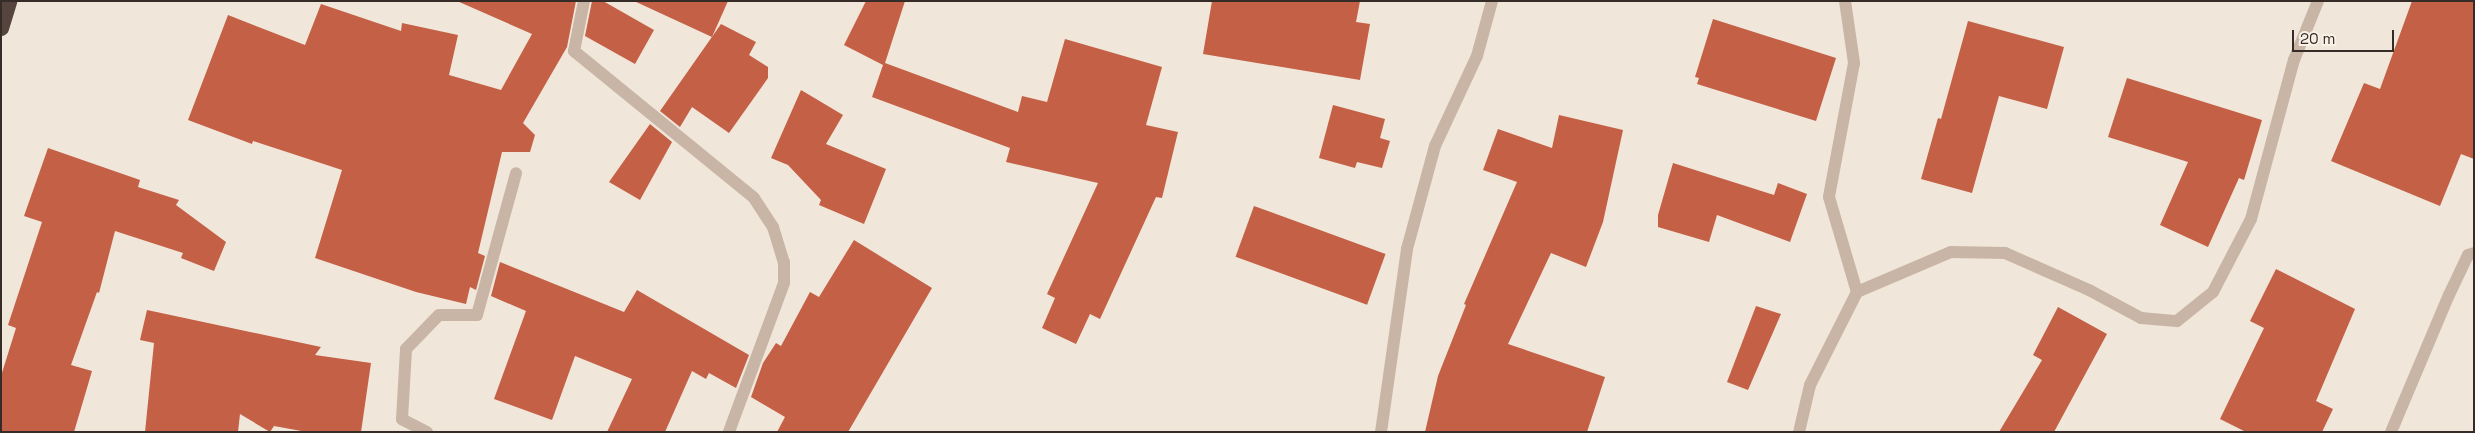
<!DOCTYPE html>
<html>
<head>
<meta charset="utf-8">
<style>
  body { margin:0 }
  #map { position:relative; width:2475px; height:433px; overflow:hidden; background:#f1e6da; font-family:"Space Grotesk",sans-serif }
  div>[style] { position:absolute }
  .building>* { inset:0; background:#c46045; transform-origin:0 0 }
  .street>* { height:12px; margin:-6px; padding:0 6px; transform-origin:6px; border-radius:6px; background:#c9b5a6 }
  .highway>* { height:15px; margin:-7.5px; padding:0 7.5px; transform-origin:7.5px; border-radius:7.5px; background:#56453e }
  span { translate:-50% -50%; white-space:nowrap; text-align:center; line-height:1.15; -webkit-text-stroke:4px #f9f0e6; paint-order:stroke }
  .frame { position:absolute; inset:0; border:2px solid #352b27; pointer-events:none }
  .scale { position:absolute; left:2292px; top:30px; width:102px; height:22px; box-sizing:border-box; border:2px solid #352b27; border-top:0; padding-left:6px; font-size:15px; line-height:18px; white-space:nowrap; color:#352b27; -webkit-text-stroke:4px #f9f0e6; paint-order:stroke }
</style>
</head>
<body>
<div id="map">
  <div class="building">
    <i style="clip-path:polygon(457px 1px,576px 1px,567px 47px,523px 123px,535px 135px,530px 152px,502px 152px,478px 253px,485px 256px,476px 290px,470px 287px,466px 304px,416px 292px,315px 258px,342px 170px,253px 141px,252px 144px,188px 120px,228px 15px,305px 45px,321px 4px,401px 31px,402px 23px,458px 35px,449px 75px,501px 90px,532px 34px)"></i>
    <i style="clip-path:polygon(592px 1px,603px 1px,654px 30px,635px 64px,585px 36px)"></i>
    <i style="clip-path:polygon(634px 1px,728px 1px,712px 37px)"></i>
    <i style="clip-path:polygon(866px 1px,905px 1px,885px 63px,1018px 112px,1022px 96px,1047px 102px,1065px 39px,1162px 67px,1146px 125px,1178px 132px,1162px 198px,1156px 197px,1100px 319px,1090px 314px,1076px 344px,1042px 328px,1055px 298px,1047px 294px,1098px 183px,1006px 162px,1010px 148px,872px 97px,883px 65px,844px 45px)"></i>
    <i style="clip-path:polygon(1212px 1px,1360px 1px,1356px 22px,1370px 24px,1360px 80px,1203px 54px)"></i>
    <i style="clip-path:polygon(2412px 1px,2474px 1px,2474px 159px,2461px 154px,2440px 206px,2331px 161px,2364px 83px,2380px 89px)"></i>
    <i style="clip-path:polygon(1713px 19px,1836px 58px,1816px 121px,1697px 84px,1699px 78px,1695px 77px)"></i>
    <i style="clip-path:polygon(1968px 21px,2064px 47px,2047px 109px,1999px 96px,1972px 193px,1921px 179px,1938px 118px,1941px 119px)"></i>
    <i style="clip-path:polygon(721px 24px,756px 42px,749px 55px,768px 67px,768px 78px,729px 133px,692px 107px,680px 127px,660px 111px)"></i>
    <i style="clip-path:polygon(2127px 78px,2262px 120px,2244px 180px,2239px 178px,2208px 247px,2160px 225px,2188px 162px,2108px 137px)"></i>
    <i style="clip-path:polygon(801px 90px,843px 115px,826px 144px,886px 169px,864px 224px,819px 205px,821px 200px,788px 165px,771px 158px)"></i>
    <i style="clip-path:polygon(1333px 105px,1385px 119px,1380px 138px,1390px 141px,1382px 168px,1357px 162px,1355px 168px,1319px 158px)"></i>
    <i style="clip-path:polygon(1559px 115px,1623px 130px,1603px 222px,1586px 267px,1551px 253px,1508px 344px,1605px 377px,1587px 432px,1425px 432px,1438px 376px,1466px 305px,1464px 304px,1517px 182px,1483px 170px,1498px 129px,1552px 148px)"></i>
    <i style="clip-path:polygon(650px 124px,672px 142px,640px 200px,609px 182px)"></i>
    <i style="clip-path:polygon(48px 148px,140px 180px,138px 187px,179px 200px,176px 205px,226px 242px,214px 271px,181px 258px,183px 253px,115px 231px,99px 293px,97px 292px,71px 365px,92px 371px,74px 432px,1px 432px,1px 376px,16px 328px,8px 325px,42px 222px,24px 216px)"></i>
    <i style="clip-path:polygon(1673px 163px,1774px 195px,1778px 183px,1807px 194px,1790px 242px,1717px 215px,1709px 242px,1658px 227px,1658px 215px)"></i>
    <i style="left:1254px;top:206px;width:140px;height:54px;rotate:20deg"></i>
    <i style="clip-path:polygon(854px 240px,932px 288px,848px 432px,777px 432px,785px 417px,751px 397px,763px 363px,776px 343px,781px 346px,810px 292px,819px 297px)"></i>
    <i style="clip-path:polygon(500px 262px,624px 312px,637px 290px,749px 355px,736px 388px,709px 373px,706px 379px,692px 371px,665px 432px,607px 432px,632px 379px,575px 356px,552px 420px,494px 399px,526px 311px,491px 296px)"></i>
    <i style="clip-path:polygon(2276px 269px,2355px 309px,2316px 401px,2333px 409px,2322px 432px,2246px 432px,2220px 419px,2264px 328px,2250px 321px)"></i>
    <i style="clip-path:polygon(1756px 306px,1781px 314px,1748px 390px,1727px 382px)"></i>
    <i style="clip-path:polygon(2058px 307px,2107px 334px,2054px 432px,1999px 432px,2042px 360px,2033px 355px)"></i>
    <i style="clip-path:polygon(147px 310px,321px 347px,315px 355px,371px 363px,361px 432px,307px 432px,274px 426px,270px 432px,240px 414px,238px 432px,145px 432px,154px 343px,140px 340px)"></i>
  </div>
  <div class="street">
    <i style="left:584px;top:1px;width:51px;rotate:101.3deg"></i>
    <i style="left:574px;top:51px;width:232px;rotate:39.2deg"></i>
    <i style="left:754px;top:198px;width:35px;rotate:57deg"></i>
    <i style="left:773px;top:227px;width:37px;rotate:73deg"></i>
    <i style="left:784px;top:262px;width:21px;rotate:90deg"></i>
    <i style="left:784px;top:283px;width:159px;rotate:110.3deg"></i>
    <i style="left:1845px;top:1px;width:63px;rotate:81.7deg"></i>
    <i style="left:1854px;top:63px;width:136px;rotate:100.6deg"></i>
    <i style="left:1829px;top:197px;width:99px;rotate:73.6deg"></i>
    <i style="left:427px;top:432px;width:28px;rotate:-153deg"></i>
    <i style="left:402px;top:419px;width:70px;rotate:-86.7deg"></i>
    <i style="left:406px;top:349px;width:47px;rotate:-45.9deg"></i>
    <i style="left:439px;top:315px;width:38px"></i>
    <i style="left:477px;top:315px;width:147px;rotate:-74.6deg"></i>
    <i style="left:1381px;top:432px;width:185px;rotate:-81.9deg"></i>
    <i style="left:1407px;top:249px;width:107px;rotate:-74.8deg"></i>
    <i style="left:1435px;top:146px;width:99px;rotate:-65deg"></i>
    <i style="left:1477px;top:56px;width:57px;rotate:-74.7deg"></i>
    <i style="left:1799px;top:432px;width:48px;rotate:-76.8deg"></i>
    <i style="left:1810px;top:385px;width:104px;rotate:-63.2deg"></i>
    <i style="left:1857px;top:292px;width:102px;rotate:-23.1deg"></i>
    <i style="left:1951px;top:252px;width:54px;rotate:1.1deg"></i>
    <i style="left:2005px;top:253px;width:92px;rotate:23.8deg"></i>
    <i style="left:2089px;top:290px;width:59px;rotate:28.3deg"></i>
    <i style="left:2141px;top:318px;width:36px;rotate:5deg"></i>
    <i style="left:2177px;top:321px;width:46px;rotate:-38.9deg"></i>
    <i style="left:2213px;top:292px;width:82px;rotate:-62.5deg"></i>
    <i style="left:2251px;top:219px;width:165px;rotate:-74.9deg"></i>
    <i style="left:2294px;top:60px;width:64px;rotate:-67.9deg"></i>
    <i style="left:2391px;top:432px;width:149px;rotate:-67.1deg"></i>
    <i style="left:2449px;top:295px;width:44px;rotate:-64.6deg"></i>
    <i style="left:2468px;top:255px;width:6px;rotate:-18deg"></i>
  </div>
  <div class="highway">
    <i style="left:1px;top:28px;width:28px;rotate:-73deg"></i>
  </div>
  <div class="frame"></div>
  <div class="scale">20 m</div>
</div>
</body>
</html>
